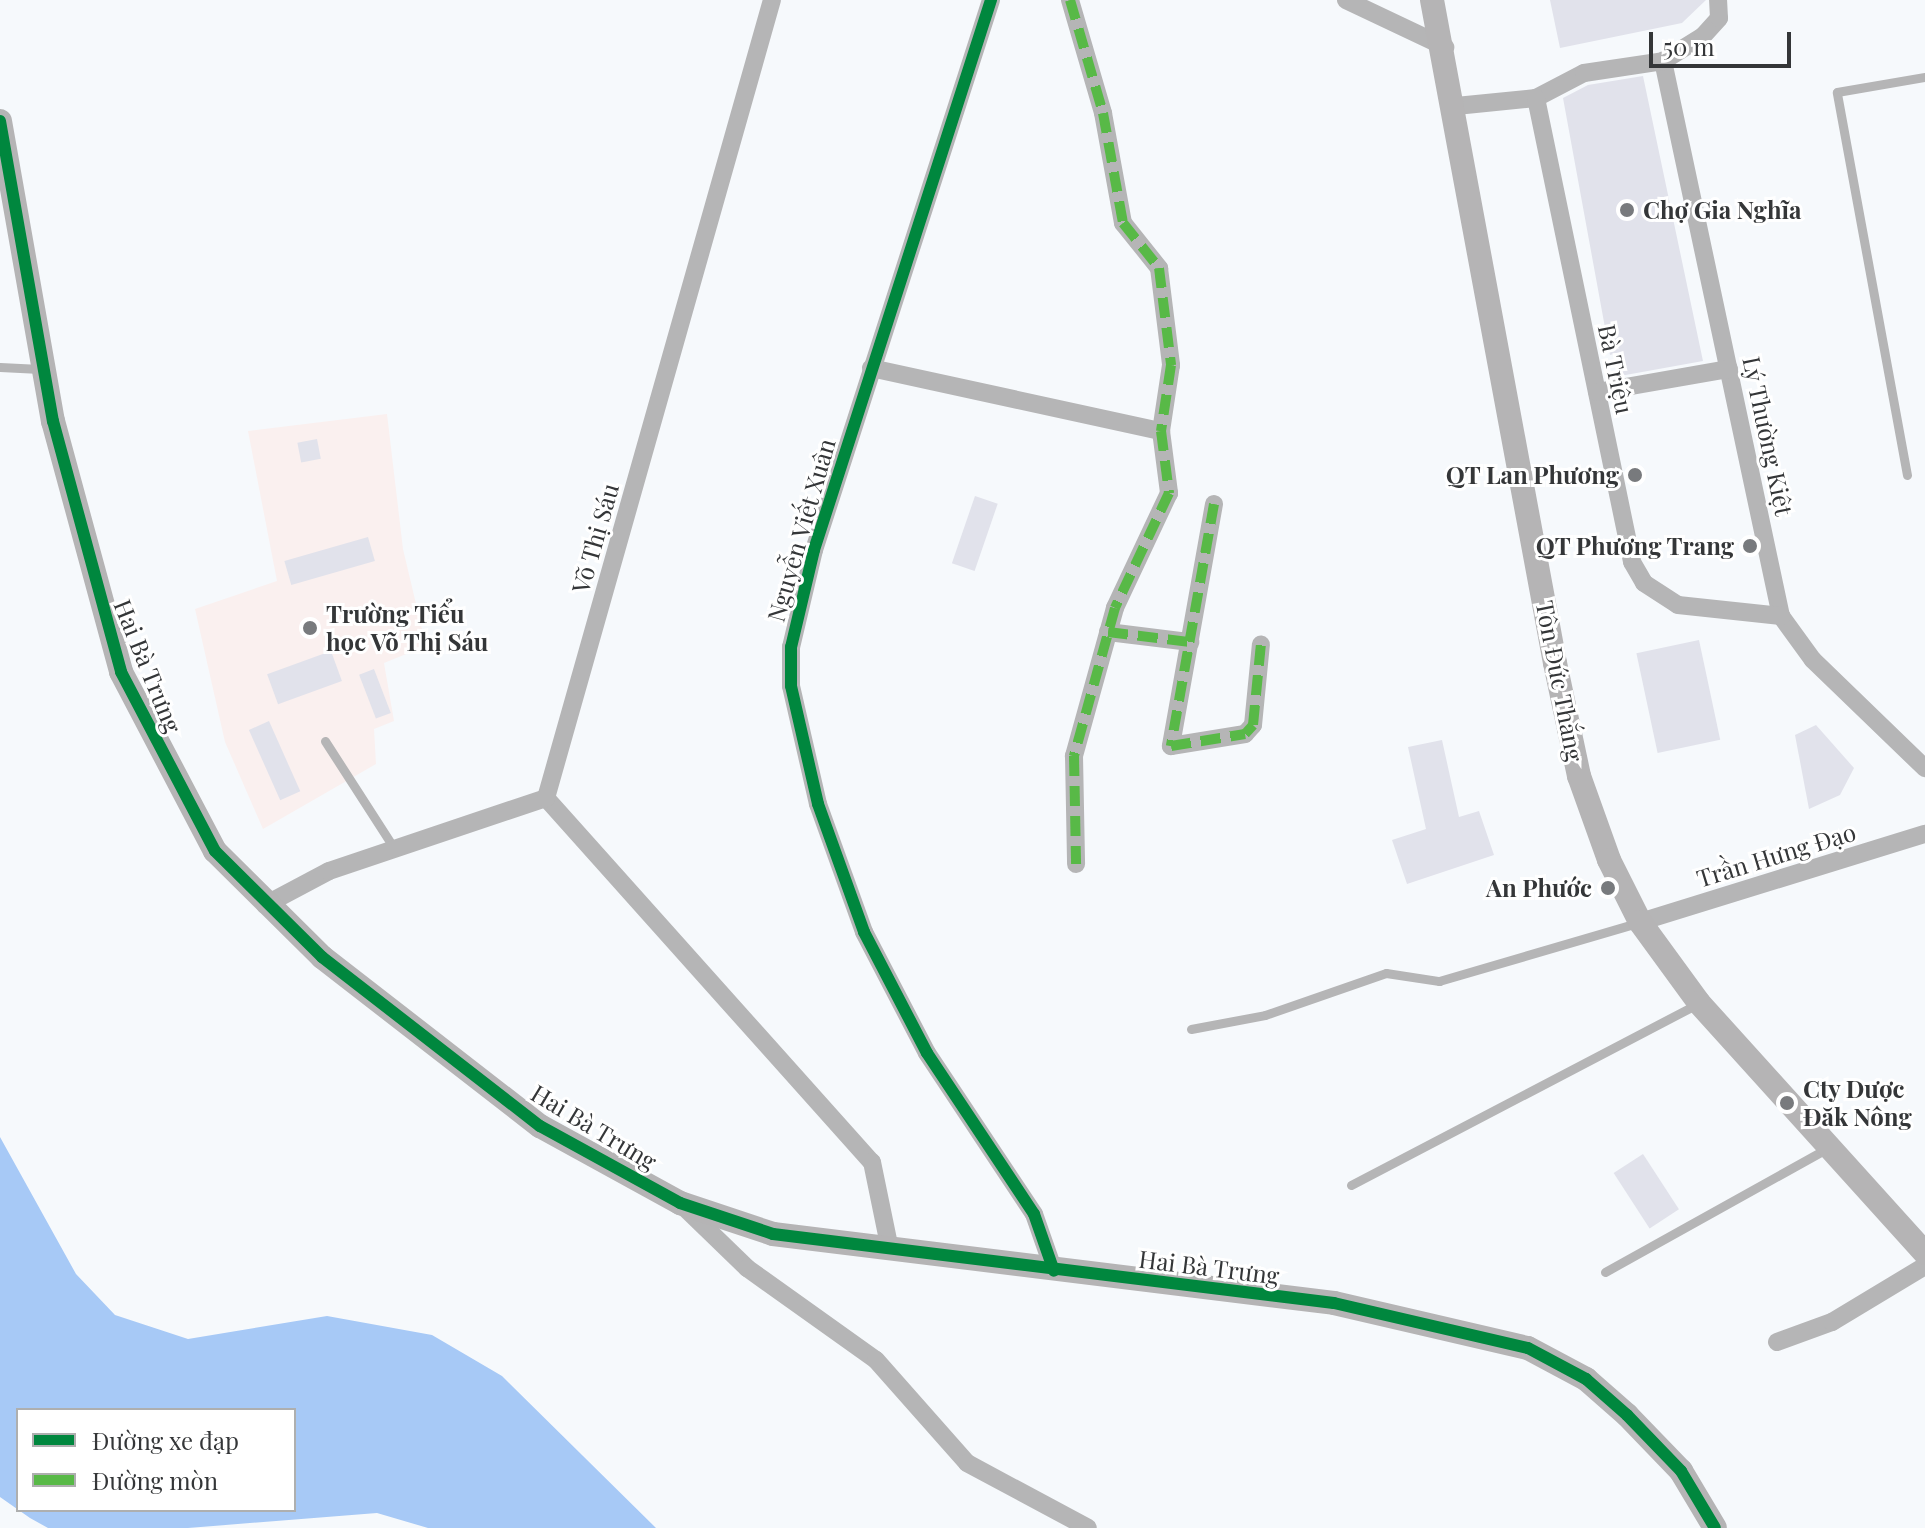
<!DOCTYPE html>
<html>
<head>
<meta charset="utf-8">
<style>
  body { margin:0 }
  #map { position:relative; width:1925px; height:1528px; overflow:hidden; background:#f6f9fc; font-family:"Playfair Display",serif }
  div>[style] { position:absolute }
  .education>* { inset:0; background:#faf0ef }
  .water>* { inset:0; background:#a7c9f6 }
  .building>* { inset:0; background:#e1e2eb; transform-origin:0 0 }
  .lane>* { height:9px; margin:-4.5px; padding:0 4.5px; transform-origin:4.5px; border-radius:4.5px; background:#b5b5b6 }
  .street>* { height:18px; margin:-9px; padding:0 9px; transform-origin:9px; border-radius:9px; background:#b5b5b6 }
  .secondary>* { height:24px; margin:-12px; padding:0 12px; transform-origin:12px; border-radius:12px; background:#b5b4b5 }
  .quiet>* { height:10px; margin-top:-5px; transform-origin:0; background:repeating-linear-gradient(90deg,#58b947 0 20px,transparent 0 30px) }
  .cycleway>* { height:12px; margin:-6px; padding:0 6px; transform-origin:6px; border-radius:6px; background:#00873e }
  .dots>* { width:22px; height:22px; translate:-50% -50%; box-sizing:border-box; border:4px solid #fff; border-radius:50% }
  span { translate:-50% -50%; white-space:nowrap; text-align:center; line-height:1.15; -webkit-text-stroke:6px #fff; paint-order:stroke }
  .poi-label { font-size:24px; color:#343638; font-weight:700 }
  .left { translate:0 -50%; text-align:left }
  .right { translate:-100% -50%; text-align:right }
  .street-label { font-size:24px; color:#343638 }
  .legend { position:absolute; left:16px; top:1408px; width:280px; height:104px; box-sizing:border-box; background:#fff; border:2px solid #aeafaf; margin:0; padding:10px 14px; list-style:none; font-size:24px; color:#343638 }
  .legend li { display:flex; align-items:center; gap:16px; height:40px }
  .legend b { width:40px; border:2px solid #aeafaf }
  .scale { position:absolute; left:1649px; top:32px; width:142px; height:36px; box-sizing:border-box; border:4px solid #343638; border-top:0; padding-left:10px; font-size:24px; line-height:28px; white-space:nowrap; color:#343638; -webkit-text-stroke:6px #fff; paint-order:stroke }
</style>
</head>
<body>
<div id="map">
  <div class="education">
    <i style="clip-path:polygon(387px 414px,403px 549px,426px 646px,384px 663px,394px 721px,374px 729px,376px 764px,263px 829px,225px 742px,195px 609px,277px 581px,248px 431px)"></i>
  </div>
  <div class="water">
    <i style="clip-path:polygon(evenodd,0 1137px,76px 1274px,115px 1315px,188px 1339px,327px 1316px,432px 1335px,502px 1376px,656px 1528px,428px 1528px,377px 1513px,188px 1528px,48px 1528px,30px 1518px,0 1497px,0 1137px,18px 1410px,294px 1410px,294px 1510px,18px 1510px,18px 1410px)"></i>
  </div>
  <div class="building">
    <i style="clip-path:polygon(1550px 0,1706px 0,1682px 23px,1560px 48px)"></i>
    <i style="clip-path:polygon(1643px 76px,1703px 361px,1620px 376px,1618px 353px,1610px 355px,1563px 98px,1588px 85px)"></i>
    <i style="left:317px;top:439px;width:20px;height:20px;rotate:79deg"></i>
    <i style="left:975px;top:496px;width:24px;height:71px;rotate:19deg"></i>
    <i style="left:368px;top:537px;width:25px;height:87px;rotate:74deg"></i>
    <i style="left:1699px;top:640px;width:102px;height:64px;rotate:78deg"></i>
    <i style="left:331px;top:651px;width:32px;height:68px;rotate:70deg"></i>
    <i style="left:374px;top:669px;width:47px;height:16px;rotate:69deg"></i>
    <i style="left:269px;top:721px;width:77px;height:22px;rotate:66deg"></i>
    <i style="clip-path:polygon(1816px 725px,1854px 768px,1840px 795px,1809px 809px,1795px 735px)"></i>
    <i style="clip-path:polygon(1442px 740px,1459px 817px,1479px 811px,1494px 855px,1407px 884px,1392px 840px,1426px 829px,1408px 747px)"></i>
    <i style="left:1643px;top:1154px;width:66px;height:35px;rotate:57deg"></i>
  </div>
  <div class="lane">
    <i style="left:0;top:367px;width:40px;rotate:2.9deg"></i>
    <i style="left:1907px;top:475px;width:389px;rotate:-100.4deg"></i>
    <i style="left:1837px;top:92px;width:89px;rotate:-9.7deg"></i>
    <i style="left:325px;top:741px;width:131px;rotate:57.2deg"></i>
    <i style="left:1191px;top:1029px;width:75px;rotate:-10.7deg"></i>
    <i style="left:1265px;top:1015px;width:128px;rotate:-19.1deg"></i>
    <i style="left:1386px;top:973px;width:54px;rotate:8.6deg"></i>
    <i style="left:1439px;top:981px;width:206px;rotate:-16.3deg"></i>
    <i style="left:1351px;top:1185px;width:393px;rotate:-27.6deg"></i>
    <i style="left:1605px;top:1272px;width:253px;rotate:-29.1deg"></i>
  </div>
  <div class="street">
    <i style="left:991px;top:0;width:578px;rotate:107.84deg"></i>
    <i style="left:814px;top:550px;width:100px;rotate:103.3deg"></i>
    <i style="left:791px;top:647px;width:39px;rotate:90deg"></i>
    <i style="left:791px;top:686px;width:121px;rotate:77.1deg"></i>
    <i style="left:818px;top:804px;width:136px;rotate:70.2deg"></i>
    <i style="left:864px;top:932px;width:136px;rotate:62.5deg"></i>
    <i style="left:927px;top:1053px;width:193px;rotate:56.4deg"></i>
    <i style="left:1034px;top:1214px;width:60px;rotate:70.7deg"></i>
    <i style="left:1070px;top:0;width:118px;rotate:73.7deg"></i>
    <i style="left:1103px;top:113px;width:112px;rotate:79.7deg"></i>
    <i style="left:1123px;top:223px;width:58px;rotate:51.3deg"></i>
    <i style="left:1159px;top:268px;width:98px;rotate:82.9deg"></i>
    <i style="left:1171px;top:365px;width:67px;rotate:98.6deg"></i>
    <i style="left:1161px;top:431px;width:63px;rotate:82.6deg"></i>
    <i style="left:1169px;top:493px;width:127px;rotate:115.2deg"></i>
    <i style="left:1115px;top:608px;width:154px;rotate:105.5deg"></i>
    <i style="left:1074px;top:756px;width:108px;rotate:88.9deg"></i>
    <i style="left:1346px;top:0;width:110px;rotate:25.4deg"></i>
    <i style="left:1663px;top:61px;width:567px;rotate:78deg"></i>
    <i style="left:1781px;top:616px;width:54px;rotate:54deg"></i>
    <i style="left:1813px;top:660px;width:156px;rotate:44deg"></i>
    <i style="left:1536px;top:98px;width:54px;rotate:-27.5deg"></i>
    <i style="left:1584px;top:73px;width:80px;rotate:-8.6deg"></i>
    <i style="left:1663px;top:61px;width:47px;rotate:-32deg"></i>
    <i style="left:1703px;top:36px;width:24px;rotate:-48deg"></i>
    <i style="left:1719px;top:18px;width:18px;rotate:-93deg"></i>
    <i style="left:1456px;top:106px;width:80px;rotate:-5.7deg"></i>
    <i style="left:1536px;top:98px;width:474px;rotate:78.3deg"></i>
    <i style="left:1632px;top:562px;width:24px;rotate:60deg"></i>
    <i style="left:1644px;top:583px;width:40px;rotate:32.9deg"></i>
    <i style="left:1678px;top:605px;width:104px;rotate:6.1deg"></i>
    <i style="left:871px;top:368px;width:297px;rotate:12.3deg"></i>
    <i style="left:1597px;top:392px;width:134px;rotate:-9.9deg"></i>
    <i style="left:1214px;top:504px;width:246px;rotate:100.1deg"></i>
    <i style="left:1171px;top:746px;width:75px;rotate:-9.2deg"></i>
    <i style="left:1245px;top:734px;width:12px;rotate:-48deg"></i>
    <i style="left:1253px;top:725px;width:81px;rotate:-84.4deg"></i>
    <i style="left:1108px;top:632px;width:83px;rotate:7deg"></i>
    <i style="left:546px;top:798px;width:489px;rotate:48.2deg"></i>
    <i style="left:872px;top:1162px;width:90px;rotate:78.4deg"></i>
    <i style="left:265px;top:905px;width:72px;rotate:-28deg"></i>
    <i style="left:329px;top:871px;width:229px;rotate:-18.6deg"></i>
    <i style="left:546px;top:798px;width:829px;rotate:-74.19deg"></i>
    <i style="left:1640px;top:922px;width:298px;rotate:-17.2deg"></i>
    <i style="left:682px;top:1205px;width:91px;rotate:44.1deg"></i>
    <i style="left:747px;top:1268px;width:158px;rotate:35.5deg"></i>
    <i style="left:876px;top:1360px;width:137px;rotate:48.5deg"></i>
    <i style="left:967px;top:1463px;width:137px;rotate:28.2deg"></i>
    <i style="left:1777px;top:1342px;width:59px;rotate:-20deg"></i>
    <i style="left:1832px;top:1322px;width:109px;rotate:-31.1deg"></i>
  </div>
  <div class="secondary">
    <i style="left:1432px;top:0;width:674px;rotate:79.49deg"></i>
    <i style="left:1555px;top:663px;width:116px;rotate:78deg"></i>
    <i style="left:1579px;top:776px;width:89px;rotate:70.3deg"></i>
    <i style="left:1609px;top:860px;width:69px;rotate:63.4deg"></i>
    <i style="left:1640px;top:922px;width:100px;rotate:53.9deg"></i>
    <i style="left:1699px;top:1003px;width:337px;rotate:47.9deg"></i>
    <i style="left:0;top:121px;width:305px;rotate:80deg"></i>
    <i style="left:53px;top:421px;width:260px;rotate:74.8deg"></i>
    <i style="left:121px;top:672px;width:202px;rotate:62.3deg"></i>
    <i style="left:215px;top:851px;width:151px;rotate:44.7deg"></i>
    <i style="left:322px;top:957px;width:276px;rotate:37.8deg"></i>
    <i style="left:540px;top:1126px;width:160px;rotate:28.8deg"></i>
    <i style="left:680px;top:1203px;width:98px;rotate:18.4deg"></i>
    <i style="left:773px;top:1234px;width:565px;rotate:7.01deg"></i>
    <i style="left:1334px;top:1303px;width:199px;rotate:13.1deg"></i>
    <i style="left:1528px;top:1348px;width:66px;rotate:28.1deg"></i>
    <i style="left:1586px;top:1379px;width:55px;rotate:41.3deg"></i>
    <i style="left:1627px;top:1415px;width:78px;rotate:46deg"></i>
    <i style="left:1681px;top:1471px;width:66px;rotate:59.2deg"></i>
  </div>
  <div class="quiet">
    <i style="left:1070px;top:0;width:118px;rotate:73.7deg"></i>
    <i style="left:1103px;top:113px;width:112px;rotate:79.7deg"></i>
    <i style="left:1123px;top:223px;width:58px;rotate:51.3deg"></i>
    <i style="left:1159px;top:268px;width:98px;rotate:82.9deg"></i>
    <i style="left:1171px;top:365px;width:67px;rotate:98.6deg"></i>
    <i style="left:1161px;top:431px;width:63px;rotate:82.6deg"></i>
    <i style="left:1169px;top:493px;width:127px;rotate:115.2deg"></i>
    <i style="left:1115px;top:608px;width:154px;rotate:105.5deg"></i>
    <i style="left:1074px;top:756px;width:108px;rotate:88.9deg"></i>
    <i style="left:1214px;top:504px;width:246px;rotate:100.1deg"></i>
    <i style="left:1171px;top:746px;width:75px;rotate:-9.2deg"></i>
    <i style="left:1245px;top:734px;width:12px;rotate:-48deg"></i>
    <i style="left:1253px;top:725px;width:81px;rotate:-84.4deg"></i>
    <i style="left:1108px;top:632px;width:83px;rotate:7deg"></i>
  </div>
  <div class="cycleway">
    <i style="left:991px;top:0;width:578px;rotate:107.84deg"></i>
    <i style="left:814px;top:550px;width:100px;rotate:103.3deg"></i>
    <i style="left:791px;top:647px;width:39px;rotate:90deg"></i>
    <i style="left:791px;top:686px;width:121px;rotate:77.1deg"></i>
    <i style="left:818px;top:804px;width:136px;rotate:70.2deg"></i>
    <i style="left:864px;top:932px;width:136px;rotate:62.5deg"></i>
    <i style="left:927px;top:1053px;width:193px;rotate:56.4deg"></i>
    <i style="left:1034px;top:1214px;width:60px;rotate:70.7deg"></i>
    <i style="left:0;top:121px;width:305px;rotate:80deg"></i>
    <i style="left:53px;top:421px;width:260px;rotate:74.8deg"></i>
    <i style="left:121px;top:672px;width:202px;rotate:62.3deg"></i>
    <i style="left:215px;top:851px;width:151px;rotate:44.7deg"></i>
    <i style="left:322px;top:957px;width:276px;rotate:37.8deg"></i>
    <i style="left:540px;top:1126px;width:160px;rotate:28.8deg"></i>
    <i style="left:680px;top:1203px;width:98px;rotate:18.4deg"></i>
    <i style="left:773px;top:1234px;width:565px;rotate:7.01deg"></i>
    <i style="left:1334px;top:1303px;width:199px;rotate:13.1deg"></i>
    <i style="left:1528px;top:1348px;width:66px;rotate:28.1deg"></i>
    <i style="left:1586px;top:1379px;width:55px;rotate:41.3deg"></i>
    <i style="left:1627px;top:1415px;width:78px;rotate:46deg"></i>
    <i style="left:1681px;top:1471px;width:66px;rotate:59.2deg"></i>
  </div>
  <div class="dots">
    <i style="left:1627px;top:210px;background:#787a7d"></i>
    <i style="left:1635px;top:475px;background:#787a7d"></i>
    <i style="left:1750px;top:546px;background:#787a7d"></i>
    <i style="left:310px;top:628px;background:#787a7d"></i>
    <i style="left:1608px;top:888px;background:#787a7d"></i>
    <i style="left:1787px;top:1103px;background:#787a7d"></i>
  </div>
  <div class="poi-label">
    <span class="left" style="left:1643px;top:210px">Chợ Gia Nghĩa</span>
    <span class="right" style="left:1619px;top:475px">QT Lan Phương</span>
    <span class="right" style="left:1734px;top:546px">QT Phương Trang</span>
    <span class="left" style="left:326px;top:628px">Trường Tiểu<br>học Võ Thị Sáu</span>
    <span class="right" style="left:1592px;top:888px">An Phước</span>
    <span class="left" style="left:1803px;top:1103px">Cty Dược<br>Đăk Nông</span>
  </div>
  <div class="street-label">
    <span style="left:1616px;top:369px;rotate:78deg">Bà Triệu</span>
    <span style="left:1768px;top:436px;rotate:78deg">Lý Thường Kiệt</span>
    <span style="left:801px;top:530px;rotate:-74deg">Nguyễn Viết Xuân</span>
    <span style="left:595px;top:538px;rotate:-74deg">Võ Thị Sáu</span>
    <span style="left:148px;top:666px;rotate:68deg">Hai Bà Trưng</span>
    <span style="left:1560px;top:681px;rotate:79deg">Tôn Đức Thắng</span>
    <span style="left:1776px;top:855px;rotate:-17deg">Trần Hưng Đạo</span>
    <span style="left:594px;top:1127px;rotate:31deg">Hai Bà Trưng</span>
    <span style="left:1209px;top:1267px;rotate:7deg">Hai Bà Trưng</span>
  </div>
  <ul class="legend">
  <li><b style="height:10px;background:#00873e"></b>Đường xe đạp</li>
  <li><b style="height:10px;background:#58b947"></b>Đường mòn</li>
  </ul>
  <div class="scale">50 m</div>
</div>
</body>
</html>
